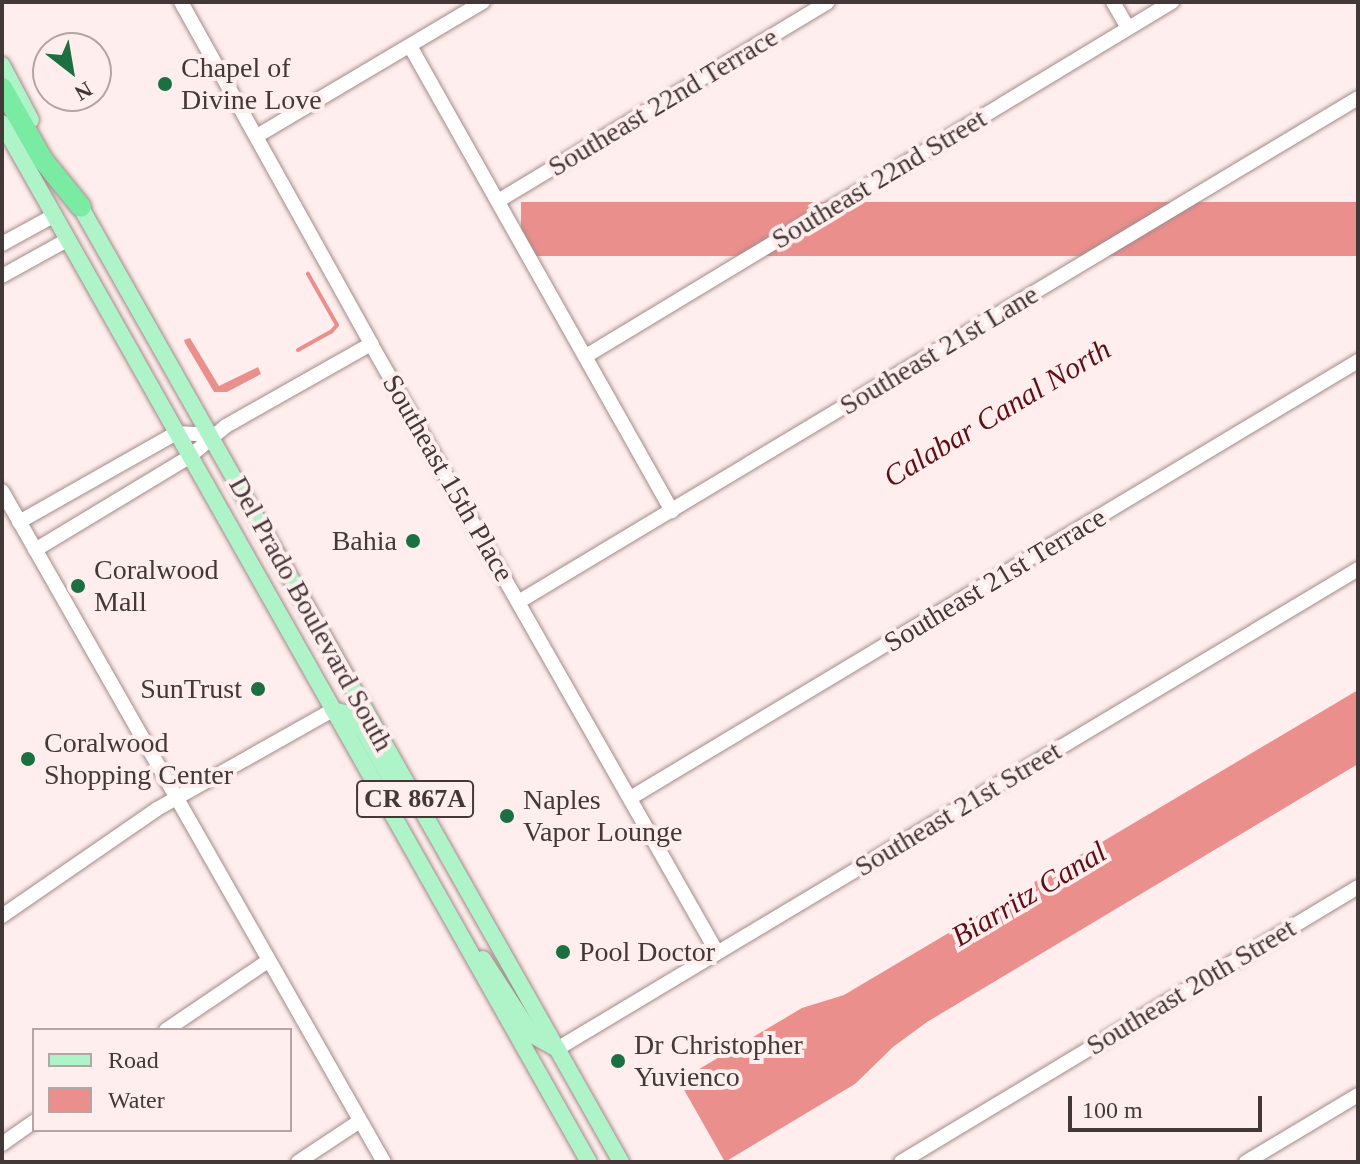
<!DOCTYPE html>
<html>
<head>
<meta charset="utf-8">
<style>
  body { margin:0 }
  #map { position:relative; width:1360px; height:1164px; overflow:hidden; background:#ffeeed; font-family:"Times New Roman",serif }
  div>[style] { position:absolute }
  .water>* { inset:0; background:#eb8f8c; transform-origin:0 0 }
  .stream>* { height:4px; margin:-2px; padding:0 2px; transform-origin:2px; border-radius:2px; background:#eb8f8c }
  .roads { filter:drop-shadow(0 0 2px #a38b8a) drop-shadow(0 0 2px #a38b8a) }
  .minor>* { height:14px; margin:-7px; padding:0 7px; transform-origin:7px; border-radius:7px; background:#fff }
  .major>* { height:16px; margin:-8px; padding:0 8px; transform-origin:8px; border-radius:8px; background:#aff3c8 }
  .highway>* { height:20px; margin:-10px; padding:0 10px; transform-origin:10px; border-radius:10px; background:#7aeba3 }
  .dots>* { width:22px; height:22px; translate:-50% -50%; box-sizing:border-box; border:4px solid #ffeeed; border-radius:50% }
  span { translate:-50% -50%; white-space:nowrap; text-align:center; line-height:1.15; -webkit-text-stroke:8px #ffeeed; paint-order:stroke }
  .shield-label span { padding:2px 6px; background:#ffeeed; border:2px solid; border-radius:6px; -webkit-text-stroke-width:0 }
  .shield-label { font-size:26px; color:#423837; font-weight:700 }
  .poi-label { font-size:28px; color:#423837 }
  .left { translate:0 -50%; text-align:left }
  .right { translate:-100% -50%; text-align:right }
  .street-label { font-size:28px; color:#423837 }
  .water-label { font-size:30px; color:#600e15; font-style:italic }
  .frame { position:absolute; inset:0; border:4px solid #423837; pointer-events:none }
  .legend { position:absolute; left:32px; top:1028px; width:260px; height:104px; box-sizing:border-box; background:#ffeeed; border:2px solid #b3a5a4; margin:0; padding:10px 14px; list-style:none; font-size:24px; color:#423837 }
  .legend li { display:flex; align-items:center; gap:16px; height:40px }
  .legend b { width:40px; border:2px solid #b3a5a4 }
  .north { position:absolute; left:32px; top:32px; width:80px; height:80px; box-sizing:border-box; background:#ffeeed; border:2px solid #b3a5a4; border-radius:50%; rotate:149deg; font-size:22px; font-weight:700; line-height:32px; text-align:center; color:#423837 }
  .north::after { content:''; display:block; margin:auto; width:28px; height:36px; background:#1b6f40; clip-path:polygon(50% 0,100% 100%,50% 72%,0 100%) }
  .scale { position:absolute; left:1068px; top:1096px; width:194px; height:36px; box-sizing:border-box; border:4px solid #423837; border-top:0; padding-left:10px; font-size:24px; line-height:28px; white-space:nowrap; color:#423837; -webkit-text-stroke:6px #ffeeed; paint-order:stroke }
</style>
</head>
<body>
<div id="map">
  <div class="water">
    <i style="left:1358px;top:202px;width:54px;height:837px;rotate:90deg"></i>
    <i style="clip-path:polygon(190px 338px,219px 386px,258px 367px,261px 374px,227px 392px,214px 392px,185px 343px,184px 340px)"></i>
    <i style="clip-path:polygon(1358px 690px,1358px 764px,927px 1022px,893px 1047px,855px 1084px,725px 1162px,679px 1081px,802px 1008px,844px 995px)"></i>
  </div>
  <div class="stream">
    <i style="left:298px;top:350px;width:38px;rotate:-29deg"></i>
    <i style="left:331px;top:332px;width:9px;rotate:-49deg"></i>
    <i style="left:337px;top:325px;width:59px;rotate:-119.6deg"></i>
  </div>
  <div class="roads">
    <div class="minor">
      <i style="left:181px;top:2px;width:391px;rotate:60.9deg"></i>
      <i style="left:371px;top:344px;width:700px;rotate:60.36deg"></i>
      <i style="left:1113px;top:2px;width:30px;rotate:60deg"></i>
      <i style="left:410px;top:46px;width:534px;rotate:60.6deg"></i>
      <i style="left:257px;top:136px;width:263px;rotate:-30.7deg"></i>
      <i style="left:498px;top:201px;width:385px;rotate:-31.1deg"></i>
      <i style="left:2px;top:244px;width:58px;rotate:-28.8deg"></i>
      <i style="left:2px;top:276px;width:74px;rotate:-29deg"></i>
      <i style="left:586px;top:356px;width:685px;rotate:-31.14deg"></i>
      <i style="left:2px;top:491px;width:772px;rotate:60.35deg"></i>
      <i style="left:19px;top:522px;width:180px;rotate:-29.5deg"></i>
      <i style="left:176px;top:433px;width:34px;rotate:3deg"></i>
      <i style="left:35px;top:550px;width:180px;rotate:-31.1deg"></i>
      <i style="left:189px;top:457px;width:48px;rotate:-40deg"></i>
      <i style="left:226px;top:426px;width:167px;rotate:-29.5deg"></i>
      <i style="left:520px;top:601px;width:977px;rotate:-30.97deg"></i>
      <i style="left:632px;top:797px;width:847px;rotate:-30.99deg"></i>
      <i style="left:2px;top:916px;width:188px;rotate:-34.6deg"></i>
      <i style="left:157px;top:809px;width:202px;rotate:-29.4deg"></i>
      <i style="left:166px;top:1030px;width:123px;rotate:-34.1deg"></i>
      <i style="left:557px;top:1049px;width:934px;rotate:-30.93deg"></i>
      <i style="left:2px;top:1144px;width:39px;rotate:-35deg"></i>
      <i style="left:298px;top:1162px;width:74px;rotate:-33.5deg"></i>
      <i style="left:901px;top:1162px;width:533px;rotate:-31.04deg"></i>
      <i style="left:1246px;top:1162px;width:131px;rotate:-30.9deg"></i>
    </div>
    <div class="major">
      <i style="left:2px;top:65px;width:62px;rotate:62.2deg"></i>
      <i style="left:2px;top:123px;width:1193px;rotate:60.54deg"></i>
      <i style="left:76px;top:199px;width:1107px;rotate:60.49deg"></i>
      <i style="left:333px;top:710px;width:12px;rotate:14deg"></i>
      <i style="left:345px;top:713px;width:23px;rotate:41deg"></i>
      <i style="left:362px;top:728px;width:63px;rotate:60.6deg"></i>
      <i style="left:393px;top:783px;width:25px;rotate:50deg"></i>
      <i style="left:483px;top:959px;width:90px;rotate:57.2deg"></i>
      <i style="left:532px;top:1035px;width:29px;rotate:29deg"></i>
    </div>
    <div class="highway">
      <i style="left:2px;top:88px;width:83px;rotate:60.3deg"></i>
      <i style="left:43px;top:160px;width:60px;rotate:51deg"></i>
    </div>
  </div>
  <div class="dots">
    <i style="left:165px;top:84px;background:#1b6f40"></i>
    <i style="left:413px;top:541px;background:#1b6f40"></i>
    <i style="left:78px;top:586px;background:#1b6f40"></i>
    <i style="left:258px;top:689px;background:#1b6f40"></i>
    <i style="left:28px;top:759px;background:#1b6f40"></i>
    <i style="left:507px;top:816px;background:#1b6f40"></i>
    <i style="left:563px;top:952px;background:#1b6f40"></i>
    <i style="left:618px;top:1061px;background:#1b6f40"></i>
  </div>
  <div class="shield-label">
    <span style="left:415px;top:799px">CR 867A</span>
  </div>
  <div class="poi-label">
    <span class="left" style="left:181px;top:84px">Chapel of<br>Divine Love</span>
    <span class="right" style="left:397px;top:541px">Bahia</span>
    <span class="left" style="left:94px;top:586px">Coralwood<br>Mall</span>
    <span class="right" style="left:242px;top:689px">SunTrust</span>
    <span class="left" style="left:44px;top:759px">Coralwood<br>Shopping Center</span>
    <span class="left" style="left:523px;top:816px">Naples<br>Vapor Lounge</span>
    <span class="left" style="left:579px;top:952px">Pool Doctor</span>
    <span class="left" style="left:634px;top:1061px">Dr Christopher<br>Yuvienco</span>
  </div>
  <div class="street-label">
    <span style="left:663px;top:102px;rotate:-31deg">Southeast 22nd Terrace</span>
    <span style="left:879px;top:179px;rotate:-31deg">Southeast 22nd Street</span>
    <span style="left:939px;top:350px;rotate:-31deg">Southeast 21st Lane</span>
    <span style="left:448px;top:478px;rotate:60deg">Southeast 15th Place</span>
    <span style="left:995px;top:580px;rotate:-31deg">Southeast 21st Terrace</span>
    <span style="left:311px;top:614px;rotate:61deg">Del Prado Boulevard South</span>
    <span style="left:958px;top:809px;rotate:-31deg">Southeast 21st Street</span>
    <span style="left:1191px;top:987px;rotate:-31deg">Southeast 20th Street</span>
  </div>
  <div class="water-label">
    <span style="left:997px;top:413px;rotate:-31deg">Calabar Canal North</span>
    <span style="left:1029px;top:894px;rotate:-31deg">Biarritz Canal</span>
  </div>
  <div class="frame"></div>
  <ul class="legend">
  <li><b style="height:10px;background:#aff3c8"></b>Road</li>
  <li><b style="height:22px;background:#eb8f8c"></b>Water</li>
  </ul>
  <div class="north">N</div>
  <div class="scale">100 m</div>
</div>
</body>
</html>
